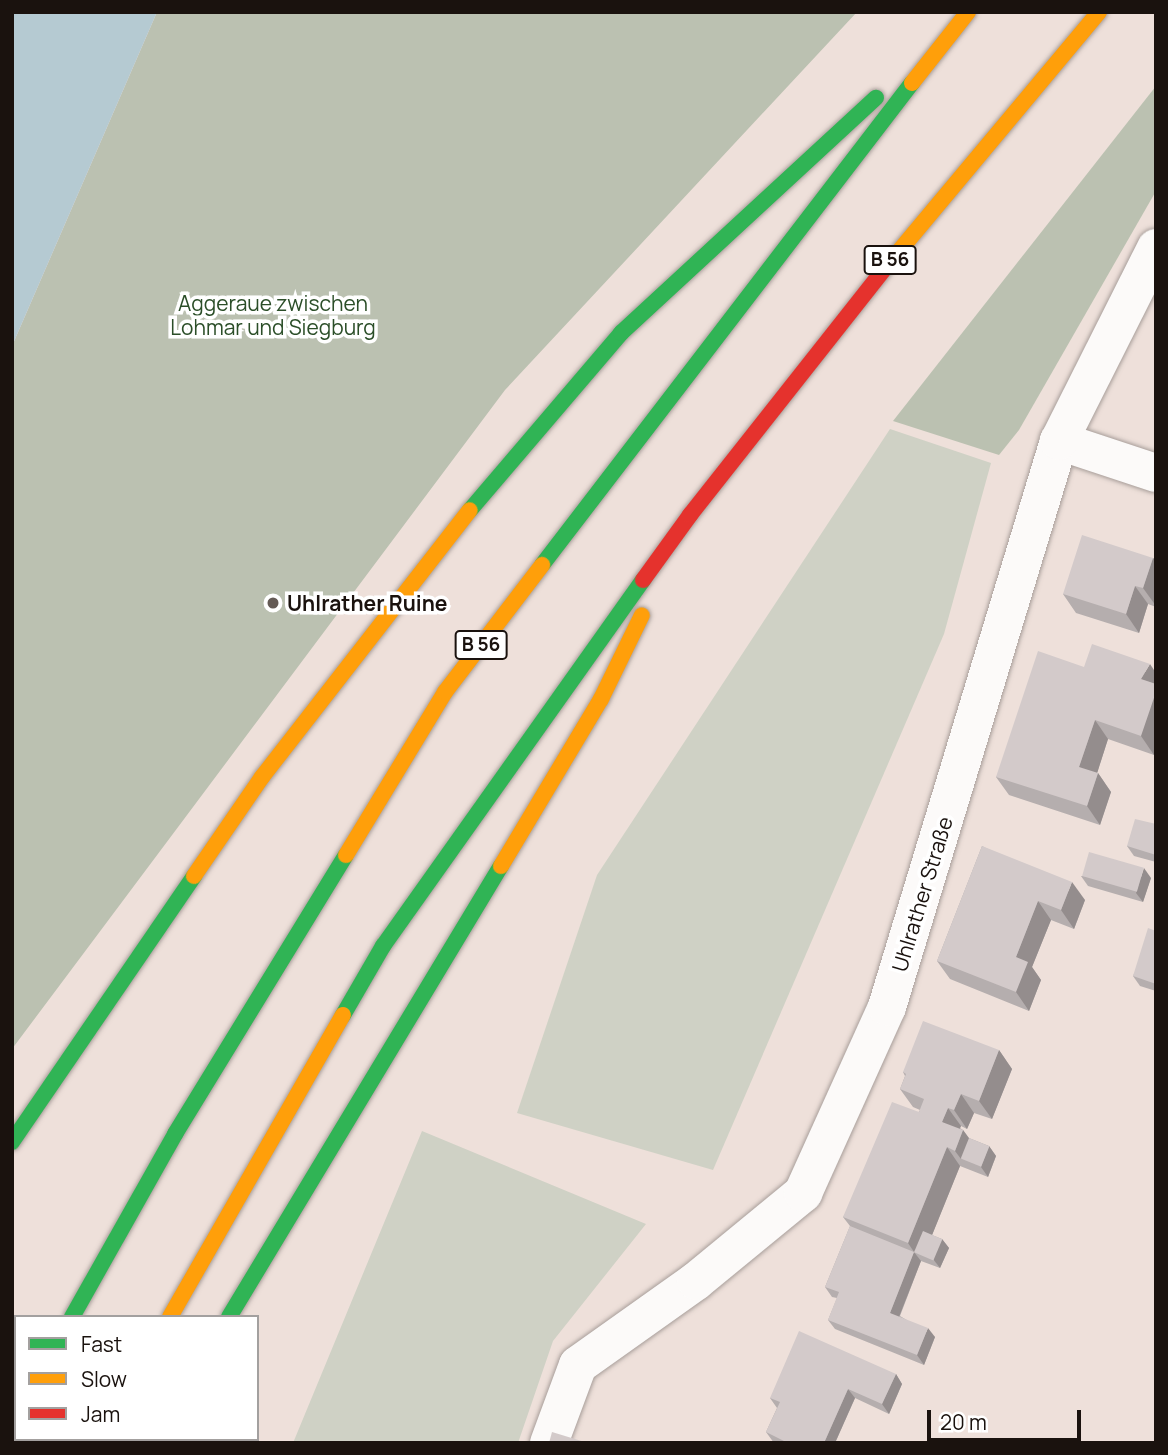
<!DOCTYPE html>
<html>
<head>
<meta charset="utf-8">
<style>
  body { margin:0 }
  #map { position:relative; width:1168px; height:1455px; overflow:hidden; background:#eee0da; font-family:Manrope,sans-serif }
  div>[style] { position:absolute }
  .green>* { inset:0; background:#cfd1c5 }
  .forest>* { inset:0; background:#bbc1b1 }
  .water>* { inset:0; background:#b5cad2 }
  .roads { filter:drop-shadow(0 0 2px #a89e9a) drop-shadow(0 0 2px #a89e9a) }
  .street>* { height:38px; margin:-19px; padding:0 19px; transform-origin:19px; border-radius:19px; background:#fcfaf9 }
  .fast>* { height:16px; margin:-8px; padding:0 8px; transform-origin:8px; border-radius:8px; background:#30b455 }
  .slow>* { height:16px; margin:-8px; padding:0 8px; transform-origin:8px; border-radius:8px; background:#ff9f0a }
  .jam>* { height:16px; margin:-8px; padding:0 8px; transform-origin:8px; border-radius:8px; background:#e5322d }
  .wall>* { inset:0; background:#b5aeae }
  .shaded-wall>* { inset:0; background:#948d8d }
  .building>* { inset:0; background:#d3caca; transform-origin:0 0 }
  .dots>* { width:19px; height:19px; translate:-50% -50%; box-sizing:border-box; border:4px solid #fff; border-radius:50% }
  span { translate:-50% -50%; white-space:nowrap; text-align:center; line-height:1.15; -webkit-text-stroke:7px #fff; paint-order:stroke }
  .shield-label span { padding:2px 5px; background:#fff; border:2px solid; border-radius:5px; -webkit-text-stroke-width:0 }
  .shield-label { font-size:19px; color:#1a120e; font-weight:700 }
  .park-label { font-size:21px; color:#2b4e28 }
  .poi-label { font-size:21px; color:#1a120e; font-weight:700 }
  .left { translate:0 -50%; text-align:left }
  .street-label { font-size:21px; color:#1a120e }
  .frame { position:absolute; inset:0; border:14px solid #1a120e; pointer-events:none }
  .legend { position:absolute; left:14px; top:1315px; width:245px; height:126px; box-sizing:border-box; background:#fff; border:2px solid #a3a09f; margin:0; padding:9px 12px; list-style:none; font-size:21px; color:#1a120e }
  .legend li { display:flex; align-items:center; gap:14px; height:35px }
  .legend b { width:35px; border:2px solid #a3a09f }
  .scale { position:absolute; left:927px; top:1410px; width:154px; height:32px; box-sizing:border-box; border:4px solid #1a120e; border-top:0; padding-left:9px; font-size:21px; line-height:24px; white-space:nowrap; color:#1a120e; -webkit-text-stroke:5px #fff; paint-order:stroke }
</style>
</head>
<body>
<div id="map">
  <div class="green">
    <i style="clip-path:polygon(890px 429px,991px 463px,944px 634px,713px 1170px,517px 1113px,597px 875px)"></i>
    <i style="clip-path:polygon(422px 1131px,646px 1224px,553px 1341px,518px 1443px,293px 1443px)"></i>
  </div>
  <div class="forest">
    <i style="clip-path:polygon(157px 12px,857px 12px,505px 390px,12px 1049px,12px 346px)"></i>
    <i style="clip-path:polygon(1156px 86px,1156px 191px,1019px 430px,999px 455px,893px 421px)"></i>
  </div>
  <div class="water">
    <i style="clip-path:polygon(12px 12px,157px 12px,12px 346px)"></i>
  </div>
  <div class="roads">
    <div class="street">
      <i style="left:1059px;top:441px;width:102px;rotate:18.3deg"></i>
      <i style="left:549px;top:1443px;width:83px;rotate:-69.6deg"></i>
      <i style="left:578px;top:1365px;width:145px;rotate:-35.4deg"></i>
      <i style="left:696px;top:1281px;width:139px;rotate:-39.4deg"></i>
      <i style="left:803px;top:1193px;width:204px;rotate:-65.7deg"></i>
      <i style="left:887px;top:1007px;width:592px;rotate:-73.1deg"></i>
      <i style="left:1059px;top:441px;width:216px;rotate:-63.3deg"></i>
    </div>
    <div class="fast">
      <i style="left:470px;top:510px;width:233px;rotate:-49.5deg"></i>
      <i style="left:621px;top:333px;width:347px;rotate:-42.7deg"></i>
      <i style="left:542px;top:565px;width:608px;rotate:-52.49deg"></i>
      <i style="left:343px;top:1015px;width:80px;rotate:-59.9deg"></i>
      <i style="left:383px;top:946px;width:449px;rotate:-54.6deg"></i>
      <i style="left:12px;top:1142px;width:322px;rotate:-55.6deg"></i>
      <i style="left:72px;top:1317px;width:210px;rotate:-60.6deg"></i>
      <i style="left:175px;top:1134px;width:327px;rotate:-58.5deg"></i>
      <i style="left:229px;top:1317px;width:527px;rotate:-58.91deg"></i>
      <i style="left:12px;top:1421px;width:7px;rotate:-56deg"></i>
      <i style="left:172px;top:1443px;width:4px;rotate:-63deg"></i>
    </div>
    <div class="slow">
      <i style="left:912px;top:83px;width:90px;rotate:-51.7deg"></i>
      <i style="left:890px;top:262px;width:326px;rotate:-50.1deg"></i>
      <i style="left:346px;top:855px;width:191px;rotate:-58.7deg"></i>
      <i style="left:445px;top:692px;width:160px;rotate:-52.6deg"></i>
      <i style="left:501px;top:866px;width:195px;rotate:-59.1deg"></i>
      <i style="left:601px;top:699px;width:93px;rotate:-64deg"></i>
      <i style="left:194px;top:876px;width:120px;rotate:-55.5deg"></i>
      <i style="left:262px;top:777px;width:338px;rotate:-52.1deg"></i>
      <i style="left:170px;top:1317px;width:348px;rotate:-60.2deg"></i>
    </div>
    <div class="jam">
      <i style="left:643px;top:580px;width:80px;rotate:-54.1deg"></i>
      <i style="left:690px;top:515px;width:323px;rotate:-51.7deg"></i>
      <i style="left:97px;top:1443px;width:4px;rotate:-63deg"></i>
    </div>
  </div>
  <div class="wall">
    <i style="clip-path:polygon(1153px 558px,1156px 561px,1156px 607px,1148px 604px,1139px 633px,1076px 613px,1063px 594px)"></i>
    <i style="clip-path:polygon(1084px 667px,1156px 673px,1156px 748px,1154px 755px,1108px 739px,1097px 773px,1098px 773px,1111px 792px,1100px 825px,1009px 795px,996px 777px)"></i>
    <i style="clip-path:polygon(1156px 824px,1156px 862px,1134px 856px,1127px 846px)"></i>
    <i style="clip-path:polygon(982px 846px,1085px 900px,1074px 929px,1051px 920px,1032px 967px,1041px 980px,1029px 1011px,950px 979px,937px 961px)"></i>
    <i style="clip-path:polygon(1081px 876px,1151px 878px,1143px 902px,1088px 886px)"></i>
    <i style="clip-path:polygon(1156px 931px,1156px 991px,1140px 986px,1133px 976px)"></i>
    <i style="clip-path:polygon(999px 1050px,1012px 1069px,992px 1119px,974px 1113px,967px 1129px,961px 1126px,960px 1128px,963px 1130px,969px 1138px,989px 1146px,996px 1156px,988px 1177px,960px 1166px,932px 1235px,942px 1239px,949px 1248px,940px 1268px,921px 1261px,900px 1316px,935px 1337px,924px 1365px,835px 1329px,828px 1320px,837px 1298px,832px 1297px,825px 1287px,850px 1226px,843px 1217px,920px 1110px,913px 1107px,900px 1089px,905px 1076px,903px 1072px)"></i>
    <i style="clip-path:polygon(896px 1374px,902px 1384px,889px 1414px,855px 1398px,835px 1443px,774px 1443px,766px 1432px,777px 1408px,770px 1398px)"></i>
  </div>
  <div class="shaded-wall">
    <i style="clip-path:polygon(1153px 558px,1156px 561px,1156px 606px,1143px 588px)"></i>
    <i style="clip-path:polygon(1135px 586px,1148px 604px,1139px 633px,1126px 614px)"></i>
    <i style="clip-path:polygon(1150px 664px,1156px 673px,1156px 748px,1154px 755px,1141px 736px,1141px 679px)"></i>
    <i style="clip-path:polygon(1095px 720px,1108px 739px,1093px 786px,1079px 767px)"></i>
    <i style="clip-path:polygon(1098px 773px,1111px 792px,1100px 825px,1087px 806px)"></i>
    <i style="clip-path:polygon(1144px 868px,1151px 878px,1143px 902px,1136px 893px)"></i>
    <i style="clip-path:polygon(1072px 882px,1085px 900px,1074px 929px,1061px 910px)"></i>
    <i style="clip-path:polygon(1038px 901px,1051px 920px,1032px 967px,1041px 980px,1029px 1011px,1016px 992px,1016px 957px)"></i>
    <i style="clip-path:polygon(999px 1050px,1012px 1069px,992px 1119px,979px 1101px)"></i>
    <i style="clip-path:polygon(961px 1094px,974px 1113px,967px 1129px,954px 1110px)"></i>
    <i style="clip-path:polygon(948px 1108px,961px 1126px,955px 1140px,942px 1122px)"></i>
    <i style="clip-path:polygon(963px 1130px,976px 1148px,961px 1159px,955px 1151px)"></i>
    <i style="clip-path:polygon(989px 1146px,996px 1156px,988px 1177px,981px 1167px)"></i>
    <i style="clip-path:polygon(947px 1147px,960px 1166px,924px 1255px,914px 1252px,908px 1243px)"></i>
    <i style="clip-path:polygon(942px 1239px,949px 1248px,940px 1268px,933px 1259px)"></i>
    <i style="clip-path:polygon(914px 1252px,921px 1261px,897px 1322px,890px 1313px)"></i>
    <i style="clip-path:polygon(928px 1328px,935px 1337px,924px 1365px,917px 1355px)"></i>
    <i style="clip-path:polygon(896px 1374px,902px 1384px,889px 1414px,882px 1404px)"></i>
    <i style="clip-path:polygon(848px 1389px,855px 1398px,835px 1443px,824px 1443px)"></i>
  </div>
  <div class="building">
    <i style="clip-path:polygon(1082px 535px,1153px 558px,1143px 588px,1135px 586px,1126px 614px,1063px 594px)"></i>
    <i style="clip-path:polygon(1092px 644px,1150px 664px,1141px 679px,1156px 684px,1156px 692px,1141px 736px,1095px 720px,1079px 767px,1098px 773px,1087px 806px,996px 777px,1038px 651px,1084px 667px)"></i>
    <i style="clip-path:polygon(1135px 819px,1156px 824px,1156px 855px,1127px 846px)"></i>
    <i style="clip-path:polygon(982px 846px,1072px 882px,1061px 910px,1038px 901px,1016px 957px,1028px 962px,1016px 992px,937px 961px)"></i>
    <i style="left:1089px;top:852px;width:57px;height:25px;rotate:16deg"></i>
    <i style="clip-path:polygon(1148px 928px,1156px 931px,1156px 984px,1133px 976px)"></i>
    <i style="clip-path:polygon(923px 1021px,999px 1050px,979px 1101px,961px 1094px,954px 1110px,948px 1108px,942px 1122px,963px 1130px,955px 1151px,947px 1147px,908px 1243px,843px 1217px,892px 1102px,919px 1112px,924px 1099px,900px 1089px,906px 1074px,903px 1072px)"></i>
    <i style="left:969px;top:1138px;width:22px;height:22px;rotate:22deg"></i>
    <i style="clip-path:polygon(850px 1226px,914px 1252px,890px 1313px,928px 1328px,917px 1355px,828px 1320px,839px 1292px,825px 1287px)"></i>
    <i style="left:923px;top:1231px;width:21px;height:23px;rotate:23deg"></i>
    <i style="clip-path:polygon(799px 1331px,896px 1374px,882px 1404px,848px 1389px,824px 1443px,788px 1443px,766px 1432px,780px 1402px,770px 1398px)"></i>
    <i style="clip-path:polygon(552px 1432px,588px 1443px,549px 1443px)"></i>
  </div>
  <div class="dots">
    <i style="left:273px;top:603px;background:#645a55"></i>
  </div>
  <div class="shield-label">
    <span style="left:890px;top:260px">B 56</span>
    <span style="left:481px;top:645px">B 56</span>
  </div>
  <div class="park-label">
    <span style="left:273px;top:315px">Aggeraue zwischen<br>Lohmar und Siegburg</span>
  </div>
  <div class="poi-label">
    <span class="left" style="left:287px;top:603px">Uhlrather Ruine</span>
  </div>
  <div class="street-label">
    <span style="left:922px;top:894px;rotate:-73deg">Uhlrather Straße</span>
  </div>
  <div class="frame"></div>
  <ul class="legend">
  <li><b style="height:9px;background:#30b455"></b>Fast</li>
  <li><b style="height:9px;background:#ff9f0a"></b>Slow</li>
  <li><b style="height:9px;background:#e5322d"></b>Jam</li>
  </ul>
  <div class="scale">20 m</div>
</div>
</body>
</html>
